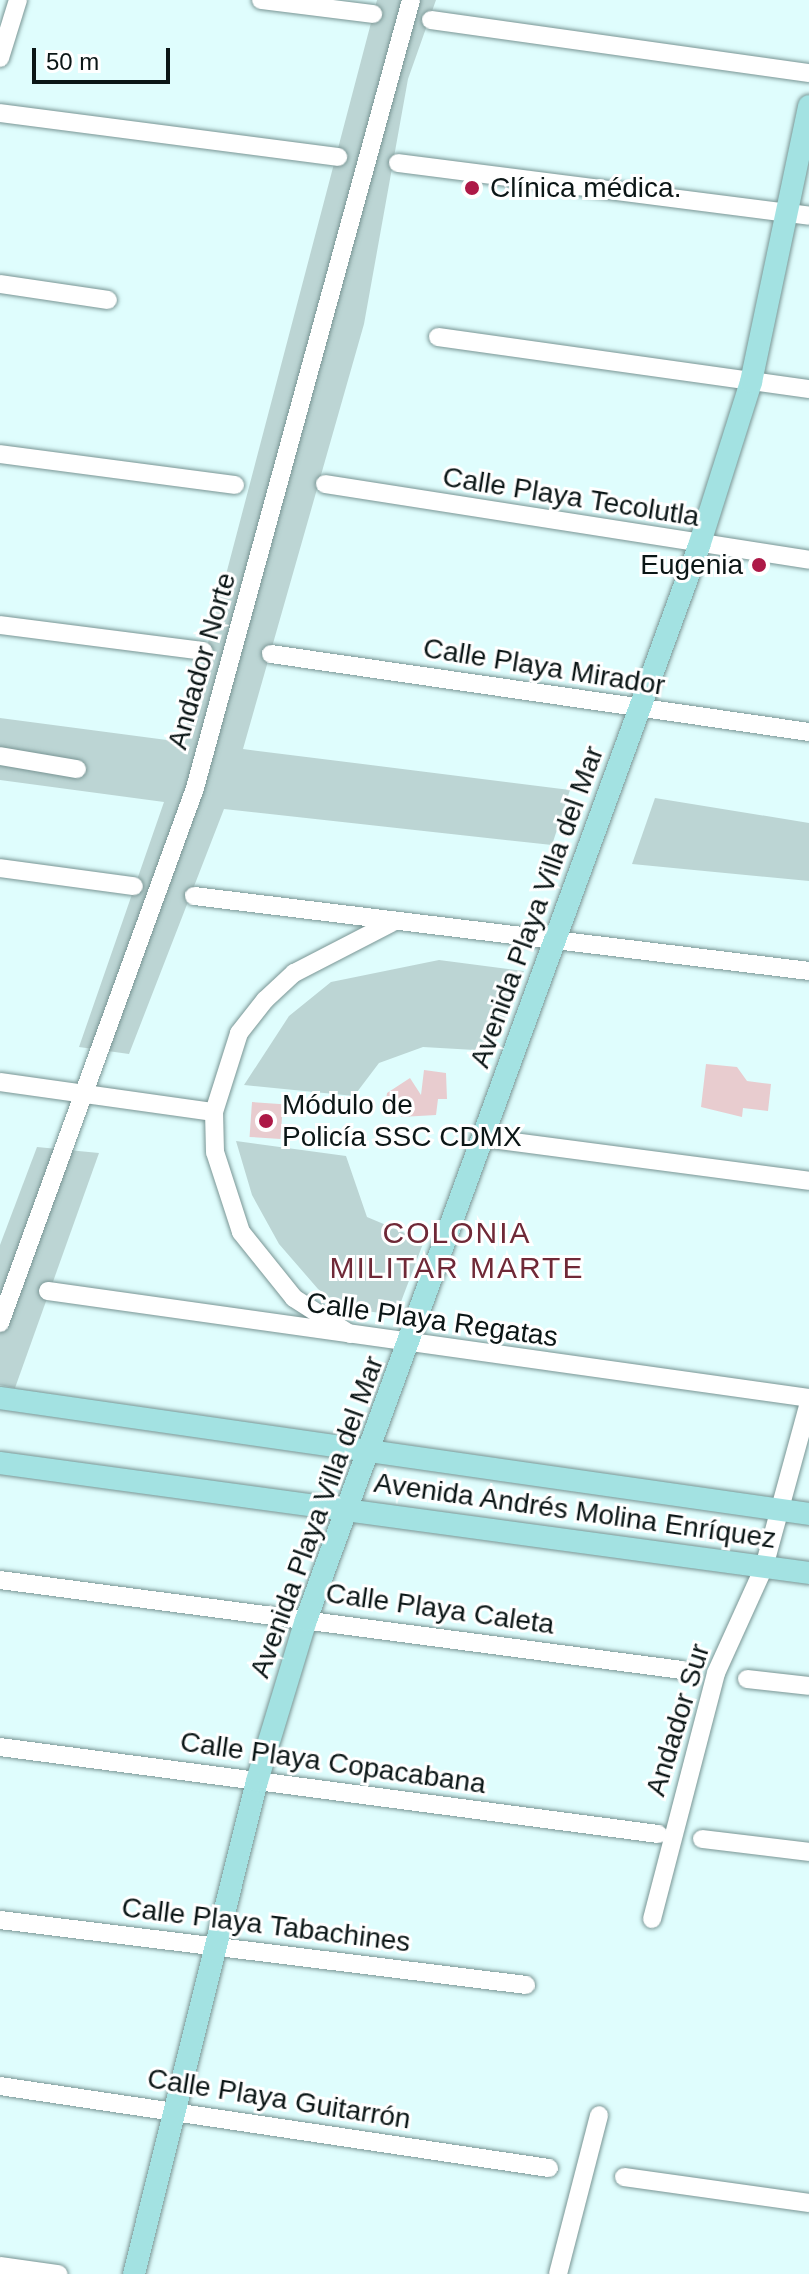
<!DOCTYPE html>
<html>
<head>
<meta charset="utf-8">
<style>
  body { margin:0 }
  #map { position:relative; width:809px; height:2274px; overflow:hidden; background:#dffdfd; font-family:Arial,sans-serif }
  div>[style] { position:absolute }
  .green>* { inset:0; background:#bcd5d4 }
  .building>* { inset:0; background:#e8cccf; transform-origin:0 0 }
  .roads { filter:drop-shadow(0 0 2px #799594) drop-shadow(0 0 2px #799594) }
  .minor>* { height:18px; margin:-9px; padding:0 9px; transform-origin:9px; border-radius:9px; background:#fff }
  .major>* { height:22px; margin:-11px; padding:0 11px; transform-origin:11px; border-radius:11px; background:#a3e2e2 }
  .dots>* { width:22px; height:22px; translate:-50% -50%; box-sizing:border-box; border:4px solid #fff; border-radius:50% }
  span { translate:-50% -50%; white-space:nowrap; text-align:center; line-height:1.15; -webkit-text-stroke:6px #fff; paint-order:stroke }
  .poi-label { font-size:28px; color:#0b1616 }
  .left { translate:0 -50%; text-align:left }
  .right { translate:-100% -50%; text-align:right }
  .street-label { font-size:28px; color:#0b1616 }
  .neighbourhood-label { font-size:30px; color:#6f2937; letter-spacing:2px }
  .scale { position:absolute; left:32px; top:48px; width:138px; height:36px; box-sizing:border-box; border:4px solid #0b1616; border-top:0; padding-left:10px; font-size:24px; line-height:28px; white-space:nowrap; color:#0b1616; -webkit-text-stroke:6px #fff; paint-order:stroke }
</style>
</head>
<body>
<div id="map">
  <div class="green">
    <i style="clip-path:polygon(377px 0,436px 0,408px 79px,364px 324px,243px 749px,570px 790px,552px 845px,224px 809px,129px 1054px,79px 1047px,164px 802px,0 780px,0 718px,182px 742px)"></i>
    <i style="clip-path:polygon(655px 798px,809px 823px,809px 881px,632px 864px)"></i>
    <i style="clip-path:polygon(439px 960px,524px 971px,492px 1051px,423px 1047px,379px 1063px,354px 1096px,244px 1085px,289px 1016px,331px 982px)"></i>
    <i style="clip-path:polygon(236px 1141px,346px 1156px,367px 1217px,424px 1241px,396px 1315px,343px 1308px,318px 1289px,279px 1244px,252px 1195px)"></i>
    <i style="clip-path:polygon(37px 1147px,99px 1153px,15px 1388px,0 1385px,0 1245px)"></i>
  </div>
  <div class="building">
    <i style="clip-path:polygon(706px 1064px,737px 1067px,747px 1081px,771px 1084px,768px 1111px,743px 1108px,742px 1117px,701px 1107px)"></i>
    <i style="clip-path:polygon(424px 1070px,446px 1073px,447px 1099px,438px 1099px,436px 1115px,401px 1117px,401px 1111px,385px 1109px,387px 1093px,410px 1078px,421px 1095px)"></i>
    <i style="left:252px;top:1102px;width:31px;height:35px;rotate:4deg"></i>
  </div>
  <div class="roads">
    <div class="minor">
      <i style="left:261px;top:0;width:113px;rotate:7.1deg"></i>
      <i style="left:431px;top:20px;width:382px;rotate:8deg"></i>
      <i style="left:0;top:58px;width:61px;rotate:-72.8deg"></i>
      <i style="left:0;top:113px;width:341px;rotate:7.4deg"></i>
      <i style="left:398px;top:163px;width:414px;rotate:7.3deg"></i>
      <i style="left:0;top:284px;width:109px;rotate:8.4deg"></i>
      <i style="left:438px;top:337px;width:375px;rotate:8deg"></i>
      <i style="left:0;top:454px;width:237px;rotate:7.5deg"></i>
      <i style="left:325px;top:484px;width:490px;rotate:8.9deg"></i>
      <i style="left:0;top:625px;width:205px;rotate:7.3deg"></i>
      <i style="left:271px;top:654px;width:544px;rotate:8.25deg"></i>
      <i style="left:0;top:756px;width:78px;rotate:9.6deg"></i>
      <i style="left:0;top:868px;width:135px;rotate:7.7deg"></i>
      <i style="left:194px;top:896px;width:620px;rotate:6.95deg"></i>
      <i style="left:0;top:1082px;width:216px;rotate:8deg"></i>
      <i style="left:484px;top:1138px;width:328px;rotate:7.5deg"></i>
      <i style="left:48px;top:1291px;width:768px;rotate:8deg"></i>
      <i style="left:0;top:1323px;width:569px;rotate:-69.97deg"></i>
      <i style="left:195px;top:788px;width:817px;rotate:-74.67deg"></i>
      <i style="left:350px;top:1334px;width:67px;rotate:-147.3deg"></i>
      <i style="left:294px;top:1298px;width:85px;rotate:-128.8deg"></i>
      <i style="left:241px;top:1232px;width:84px;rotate:-108deg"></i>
      <i style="left:215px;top:1152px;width:40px;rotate:-91.4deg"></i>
      <i style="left:214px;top:1112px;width:83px;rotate:-72.4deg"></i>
      <i style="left:239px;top:1033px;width:42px;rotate:-51.8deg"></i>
      <i style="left:265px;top:1000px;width:40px;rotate:-43deg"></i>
      <i style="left:294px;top:973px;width:109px;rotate:-27.3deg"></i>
      <i style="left:0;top:1580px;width:688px;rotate:7.52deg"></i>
      <i style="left:747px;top:1679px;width:62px;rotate:6.4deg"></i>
      <i style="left:0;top:1747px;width:664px;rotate:7.53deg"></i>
      <i style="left:702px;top:1839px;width:108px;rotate:6.9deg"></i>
      <i style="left:652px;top:1919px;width:254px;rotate:-75.4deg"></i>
      <i style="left:716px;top:1673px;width:116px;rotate:-65.6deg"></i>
      <i style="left:764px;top:1567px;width:171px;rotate:-74.7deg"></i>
      <i style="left:0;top:1920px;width:530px;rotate:7.04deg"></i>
      <i style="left:0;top:2086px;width:555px;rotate:8.5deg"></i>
      <i style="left:624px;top:2177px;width:187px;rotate:8deg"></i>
      <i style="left:0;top:2266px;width:59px;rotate:7.9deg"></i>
      <i style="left:558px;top:2274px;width:164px;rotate:-75.5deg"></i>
    </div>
    <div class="major">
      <i style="left:0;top:1398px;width:817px;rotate:8.16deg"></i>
      <i style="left:0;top:1463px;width:816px;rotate:7.74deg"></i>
      <i style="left:134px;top:2274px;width:508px;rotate:-75.99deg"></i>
      <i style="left:257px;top:1781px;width:168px;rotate:-73.1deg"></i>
      <i style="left:306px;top:1620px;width:1144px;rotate:-69.9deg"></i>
      <i style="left:699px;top:546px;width:172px;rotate:-72.4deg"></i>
      <i style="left:751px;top:382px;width:282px;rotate:-78.1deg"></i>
    </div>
  </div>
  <div class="dots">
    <i style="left:472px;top:188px;background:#ad1947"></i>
    <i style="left:759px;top:565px;background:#ad1947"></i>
    <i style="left:266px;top:1121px;background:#ad1947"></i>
  </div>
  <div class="poi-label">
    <span class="left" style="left:490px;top:188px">Clínica médica.</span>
    <span class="right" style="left:743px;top:565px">Eugenia</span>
    <span class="left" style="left:282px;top:1121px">Módulo de<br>Policía SSC CDMX</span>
  </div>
  <div class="street-label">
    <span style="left:571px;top:497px;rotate:9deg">Calle Playa Tecolutla</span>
    <span style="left:202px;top:661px;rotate:-74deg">Andador Norte</span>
    <span style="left:544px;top:667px;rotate:9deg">Calle Playa Mirador</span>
    <span style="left:537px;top:907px;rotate:-70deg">Avenida Playa Villa del Mar</span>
    <span style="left:432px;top:1320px;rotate:8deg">Calle Playa Regatas</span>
    <span style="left:575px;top:1511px;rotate:8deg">Avenida Andrés Molina Enríquez</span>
    <span style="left:317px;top:1517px;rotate:-70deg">Avenida Playa Villa del Mar</span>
    <span style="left:440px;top:1609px;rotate:8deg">Calle Playa Caleta</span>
    <span style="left:678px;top:1720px;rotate:-73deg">Andador Sur</span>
    <span style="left:333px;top:1763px;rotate:8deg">Calle Playa Copacabana</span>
    <span style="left:266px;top:1925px;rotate:7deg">Calle Playa Tabachines</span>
    <span style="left:279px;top:2099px;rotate:9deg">Calle Playa Guitarrón</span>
  </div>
  <div class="neighbourhood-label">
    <span style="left:457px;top:1250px">COLONIA<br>MILITAR MARTE</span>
  </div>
  <div class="scale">50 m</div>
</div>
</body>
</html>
